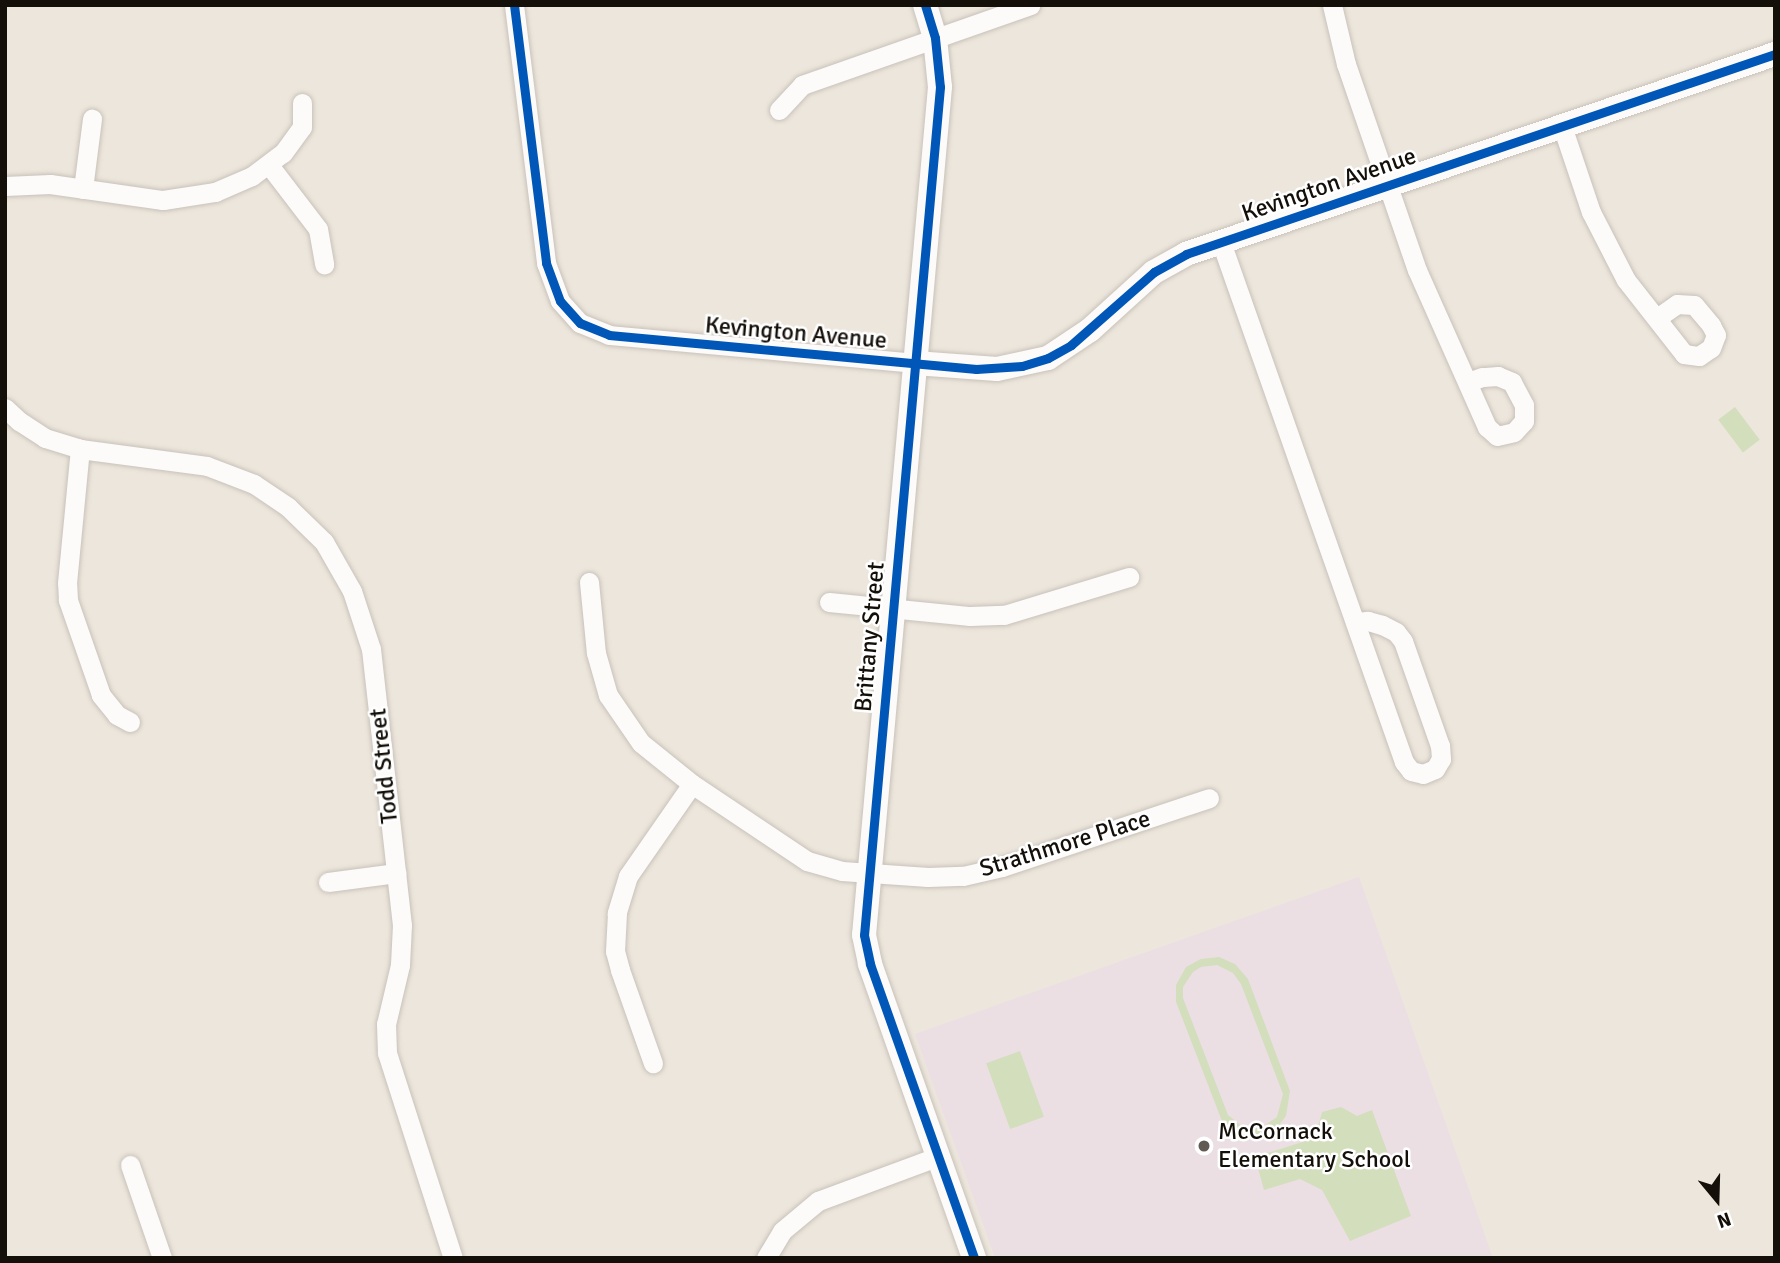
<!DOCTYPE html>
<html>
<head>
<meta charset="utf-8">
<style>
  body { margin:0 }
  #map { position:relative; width:1780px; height:1263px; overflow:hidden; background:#ede6dc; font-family:Signika,sans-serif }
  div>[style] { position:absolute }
  .education>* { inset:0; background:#ebdfe4 }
  .green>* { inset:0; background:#d3debd; transform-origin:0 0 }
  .roads { filter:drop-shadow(0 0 2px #c8c2ba) drop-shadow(0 0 2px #c8c2ba) }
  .minor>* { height:19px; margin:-9.5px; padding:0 9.5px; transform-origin:9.5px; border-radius:9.5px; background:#fcfbfa }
  .tertiary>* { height:24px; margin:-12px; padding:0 12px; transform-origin:12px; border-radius:12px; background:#fcfbfa }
  .cycleway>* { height:9px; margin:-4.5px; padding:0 4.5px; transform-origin:4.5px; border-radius:4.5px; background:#0057b8 }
  .dots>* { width:19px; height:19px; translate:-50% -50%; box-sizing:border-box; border:4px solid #fff; border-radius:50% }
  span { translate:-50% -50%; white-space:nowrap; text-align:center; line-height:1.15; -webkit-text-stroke:5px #fff; paint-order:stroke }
  .street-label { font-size:24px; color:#140f09 }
  .poi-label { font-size:24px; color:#140f09 }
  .left { translate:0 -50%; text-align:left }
  .frame { position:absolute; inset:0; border:7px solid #140f09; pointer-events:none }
  .north { position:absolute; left:1682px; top:1165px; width:70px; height:70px; -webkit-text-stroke:5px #fff; paint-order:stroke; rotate:161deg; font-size:19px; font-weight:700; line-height:28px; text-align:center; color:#140f09 }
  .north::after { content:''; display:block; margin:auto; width:24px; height:32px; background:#140f09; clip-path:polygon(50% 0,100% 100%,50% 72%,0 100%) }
</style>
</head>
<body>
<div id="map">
  <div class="education">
    <i style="clip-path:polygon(1359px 877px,1493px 1258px,995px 1258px,915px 1034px)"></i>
  </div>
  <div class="green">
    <i style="left:1735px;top:407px;width:41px;height:21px;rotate:53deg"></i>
    <i style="clip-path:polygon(evenodd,1219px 957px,1235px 964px,1248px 979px,1290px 1091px,1286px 1116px,1276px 1129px,1266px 1135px,1243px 1135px,1222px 1121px,1176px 1002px,1176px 985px,1186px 967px,1201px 959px,1219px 957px,1217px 965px,1233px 973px,1241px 984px,1283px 1094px,1277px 1117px,1261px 1128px,1243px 1127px,1228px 1115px,1183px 998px,1183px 987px,1193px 972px,1201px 967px,1217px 965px)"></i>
    <i style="left:1020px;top:1051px;width:70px;height:36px;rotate:70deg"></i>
    <i style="clip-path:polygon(1341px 1107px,1357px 1116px,1372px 1110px,1411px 1216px,1350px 1241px,1322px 1190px,1300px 1179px,1264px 1190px,1255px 1157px,1315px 1138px,1322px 1112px)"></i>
  </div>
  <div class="roads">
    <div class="minor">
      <i style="left:514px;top:5px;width:260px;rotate:82.9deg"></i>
      <i style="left:546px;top:263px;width:40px;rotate:69.8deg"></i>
      <i style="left:560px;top:301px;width:30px;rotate:48deg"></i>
      <i style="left:580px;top:323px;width:31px;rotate:22deg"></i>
      <i style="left:609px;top:335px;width:307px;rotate:5.2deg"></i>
      <i style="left:1332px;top:5px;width:61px;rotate:76.7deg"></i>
      <i style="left:1346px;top:64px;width:218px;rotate:71deg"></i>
      <i style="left:1417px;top:270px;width:172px;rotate:66deg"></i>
      <i style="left:1487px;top:427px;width:13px;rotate:42deg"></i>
      <i style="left:1497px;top:436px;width:17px;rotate:-13deg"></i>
      <i style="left:1514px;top:432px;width:15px;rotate:-48deg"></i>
      <i style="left:1524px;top:421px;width:16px;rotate:-90deg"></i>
      <i style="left:1524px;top:405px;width:26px;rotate:-118deg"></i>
      <i style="left:1512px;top:382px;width:15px;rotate:-157deg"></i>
      <i style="left:1498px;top:376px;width:16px;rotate:176deg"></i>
      <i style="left:1482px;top:377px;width:15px;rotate:160deg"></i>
      <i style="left:779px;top:110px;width:34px;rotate:-47deg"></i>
      <i style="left:802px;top:85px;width:242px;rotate:-19.3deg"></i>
      <i style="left:1562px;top:126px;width:91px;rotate:71.4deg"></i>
      <i style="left:1591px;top:212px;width:76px;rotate:62.8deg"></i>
      <i style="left:1626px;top:280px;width:94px;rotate:51.9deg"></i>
      <i style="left:1684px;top:354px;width:15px;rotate:8deg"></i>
      <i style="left:1699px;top:356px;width:14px;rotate:-34deg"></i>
      <i style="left:1711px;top:348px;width:14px;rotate:-69deg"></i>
      <i style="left:1716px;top:335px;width:11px;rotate:-117deg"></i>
      <i style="left:1711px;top:325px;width:26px;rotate:-130deg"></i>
      <i style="left:1694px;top:305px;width:17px;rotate:-177deg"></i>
      <i style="left:1677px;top:304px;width:24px;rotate:145deg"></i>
      <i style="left:269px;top:165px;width:81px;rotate:52.6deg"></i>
      <i style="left:318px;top:229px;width:36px;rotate:80deg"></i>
      <i style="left:5px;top:186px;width:45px;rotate:-2.5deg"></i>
      <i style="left:50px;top:184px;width:114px;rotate:8.1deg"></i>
      <i style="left:163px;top:200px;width:53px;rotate:-8.7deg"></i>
      <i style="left:215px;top:192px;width:40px;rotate:-23.4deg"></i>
      <i style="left:252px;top:176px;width:39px;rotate:-37deg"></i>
      <i style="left:283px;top:153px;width:32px;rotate:-54deg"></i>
      <i style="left:302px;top:127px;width:24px;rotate:-90deg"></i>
      <i style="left:83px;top:189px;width:71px;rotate:-82.7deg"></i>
      <i style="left:1221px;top:242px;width:551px;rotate:70.61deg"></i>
      <i style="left:1404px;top:762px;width:11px;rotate:52deg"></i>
      <i style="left:1411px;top:771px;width:12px;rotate:14deg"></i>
      <i style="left:1423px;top:774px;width:13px;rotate:-23deg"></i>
      <i style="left:1435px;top:769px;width:12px;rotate:-59deg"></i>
      <i style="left:1441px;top:759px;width:13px;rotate:-94deg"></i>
      <i style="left:1440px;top:746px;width:111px;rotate:-109.4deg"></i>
      <i style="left:1403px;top:641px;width:11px;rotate:-128deg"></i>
      <i style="left:1396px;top:632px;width:16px;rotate:-153deg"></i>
      <i style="left:1382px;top:625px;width:15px;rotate:-164deg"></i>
      <i style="left:1368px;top:621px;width:13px;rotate:176deg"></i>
      <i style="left:5px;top:408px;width:19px;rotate:43deg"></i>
      <i style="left:19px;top:421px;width:31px;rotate:33deg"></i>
      <i style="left:45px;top:438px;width:37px;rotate:17deg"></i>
      <i style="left:589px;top:582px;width:71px;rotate:84.4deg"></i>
      <i style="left:596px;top:653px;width:44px;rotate:74.1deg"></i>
      <i style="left:608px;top:695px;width:58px;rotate:55.5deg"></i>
      <i style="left:641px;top:743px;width:65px;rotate:38.8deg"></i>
      <i style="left:692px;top:784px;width:112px;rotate:124.8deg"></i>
      <i style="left:628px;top:876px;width:39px;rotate:107deg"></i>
      <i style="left:617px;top:913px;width:38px;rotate:93deg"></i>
      <i style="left:615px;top:951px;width:20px;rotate:75deg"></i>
      <i style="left:620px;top:970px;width:99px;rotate:70.5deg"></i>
      <i style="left:829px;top:602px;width:142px;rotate:5.7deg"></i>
      <i style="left:970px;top:616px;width:34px;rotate:-2deg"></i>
      <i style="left:1004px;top:615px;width:131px;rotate:-16.9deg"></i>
      <i style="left:130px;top:722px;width:15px;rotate:-152deg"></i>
      <i style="left:117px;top:715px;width:26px;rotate:-129deg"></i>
      <i style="left:101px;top:695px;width:101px;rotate:-109.2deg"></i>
      <i style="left:68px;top:600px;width:17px;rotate:-93deg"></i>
      <i style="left:67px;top:583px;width:135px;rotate:-84.5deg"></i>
      <i style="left:80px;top:449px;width:128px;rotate:7.6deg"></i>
      <i style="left:207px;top:466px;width:50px;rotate:21deg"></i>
      <i style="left:254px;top:484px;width:41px;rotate:34.1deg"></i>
      <i style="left:288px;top:507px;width:50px;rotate:44.2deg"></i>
      <i style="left:324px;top:542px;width:56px;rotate:60.3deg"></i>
      <i style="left:352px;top:591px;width:61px;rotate:71.9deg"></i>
      <i style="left:371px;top:649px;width:278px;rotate:83.6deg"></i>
      <i style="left:402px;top:925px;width:40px;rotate:92.9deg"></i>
      <i style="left:400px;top:965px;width:61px;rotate:103.3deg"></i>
      <i style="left:386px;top:1024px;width:29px;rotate:88deg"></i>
      <i style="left:387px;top:1053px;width:215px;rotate:72.2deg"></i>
      <i style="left:692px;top:784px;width:138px;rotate:33.8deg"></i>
      <i style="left:807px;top:861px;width:36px;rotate:16deg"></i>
      <i style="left:842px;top:871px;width:86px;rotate:4deg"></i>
      <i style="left:928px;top:877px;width:35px;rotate:-2deg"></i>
      <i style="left:963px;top:876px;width:40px;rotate:-13deg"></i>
      <i style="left:1002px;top:867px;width:218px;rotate:-18.4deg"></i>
      <i style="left:328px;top:882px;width:69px;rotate:-7.5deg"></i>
      <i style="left:130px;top:1165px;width:98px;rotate:71deg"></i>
      <i style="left:766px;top:1258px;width:31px;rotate:-59deg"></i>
      <i style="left:782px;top:1231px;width:47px;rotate:-39.8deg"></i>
      <i style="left:818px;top:1201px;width:129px;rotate:-20.4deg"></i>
    </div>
    <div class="tertiary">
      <i style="left:925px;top:5px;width:34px;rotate:73deg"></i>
      <i style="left:935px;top:38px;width:49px;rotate:84.2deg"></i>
      <i style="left:940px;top:87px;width:851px;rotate:95.12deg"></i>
      <i style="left:864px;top:935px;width:30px;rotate:78deg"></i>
      <i style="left:870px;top:964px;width:312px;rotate:70.5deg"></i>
      <i style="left:915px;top:363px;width:82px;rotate:4.2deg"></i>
      <i style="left:997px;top:369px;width:52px;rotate:-12.2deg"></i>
      <i style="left:1048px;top:358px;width:50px;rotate:-33.7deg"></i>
      <i style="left:1090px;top:330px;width:86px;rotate:-42.2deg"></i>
      <i style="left:1154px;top:272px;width:37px;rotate:-29deg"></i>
      <i style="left:1186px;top:254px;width:622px;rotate:-18.76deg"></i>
    </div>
  </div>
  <div class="cycleway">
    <i style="left:514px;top:5px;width:260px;rotate:82.9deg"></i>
    <i style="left:546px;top:263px;width:40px;rotate:69.8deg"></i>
    <i style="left:560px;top:301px;width:30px;rotate:48deg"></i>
    <i style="left:580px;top:323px;width:31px;rotate:22deg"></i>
    <i style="left:609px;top:335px;width:369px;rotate:5.3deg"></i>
    <i style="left:976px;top:369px;width:46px;rotate:-3.7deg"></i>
    <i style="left:1022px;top:366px;width:27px;rotate:-17deg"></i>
    <i style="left:1048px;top:358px;width:26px;rotate:-29deg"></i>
    <i style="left:1071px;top:345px;width:111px;rotate:-41.3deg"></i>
    <i style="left:1154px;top:272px;width:37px;rotate:-29deg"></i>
    <i style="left:1186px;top:254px;width:622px;rotate:-18.76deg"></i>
    <i style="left:925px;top:5px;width:34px;rotate:73deg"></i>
    <i style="left:935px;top:38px;width:49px;rotate:84.2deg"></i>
    <i style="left:940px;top:87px;width:851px;rotate:95.12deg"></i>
    <i style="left:864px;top:935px;width:30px;rotate:78deg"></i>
    <i style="left:870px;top:964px;width:312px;rotate:70.5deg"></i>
  </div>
  <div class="dots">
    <i style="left:1204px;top:1146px;background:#605a53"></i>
  </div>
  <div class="street-label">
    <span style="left:1329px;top:185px;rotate:-19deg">Kevington Avenue</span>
    <span style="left:796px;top:333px;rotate:5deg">Kevington Avenue</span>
    <span style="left:870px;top:637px;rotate:-85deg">Brittany Street</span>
    <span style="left:384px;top:766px;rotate:-96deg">Todd Street</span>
    <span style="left:1065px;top:844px;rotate:-17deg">Strathmore Place</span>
  </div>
  <div class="poi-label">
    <span class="left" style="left:1218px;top:1146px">McCornack<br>Elementary School</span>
  </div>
  <div class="frame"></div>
  <div class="north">N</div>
</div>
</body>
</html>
